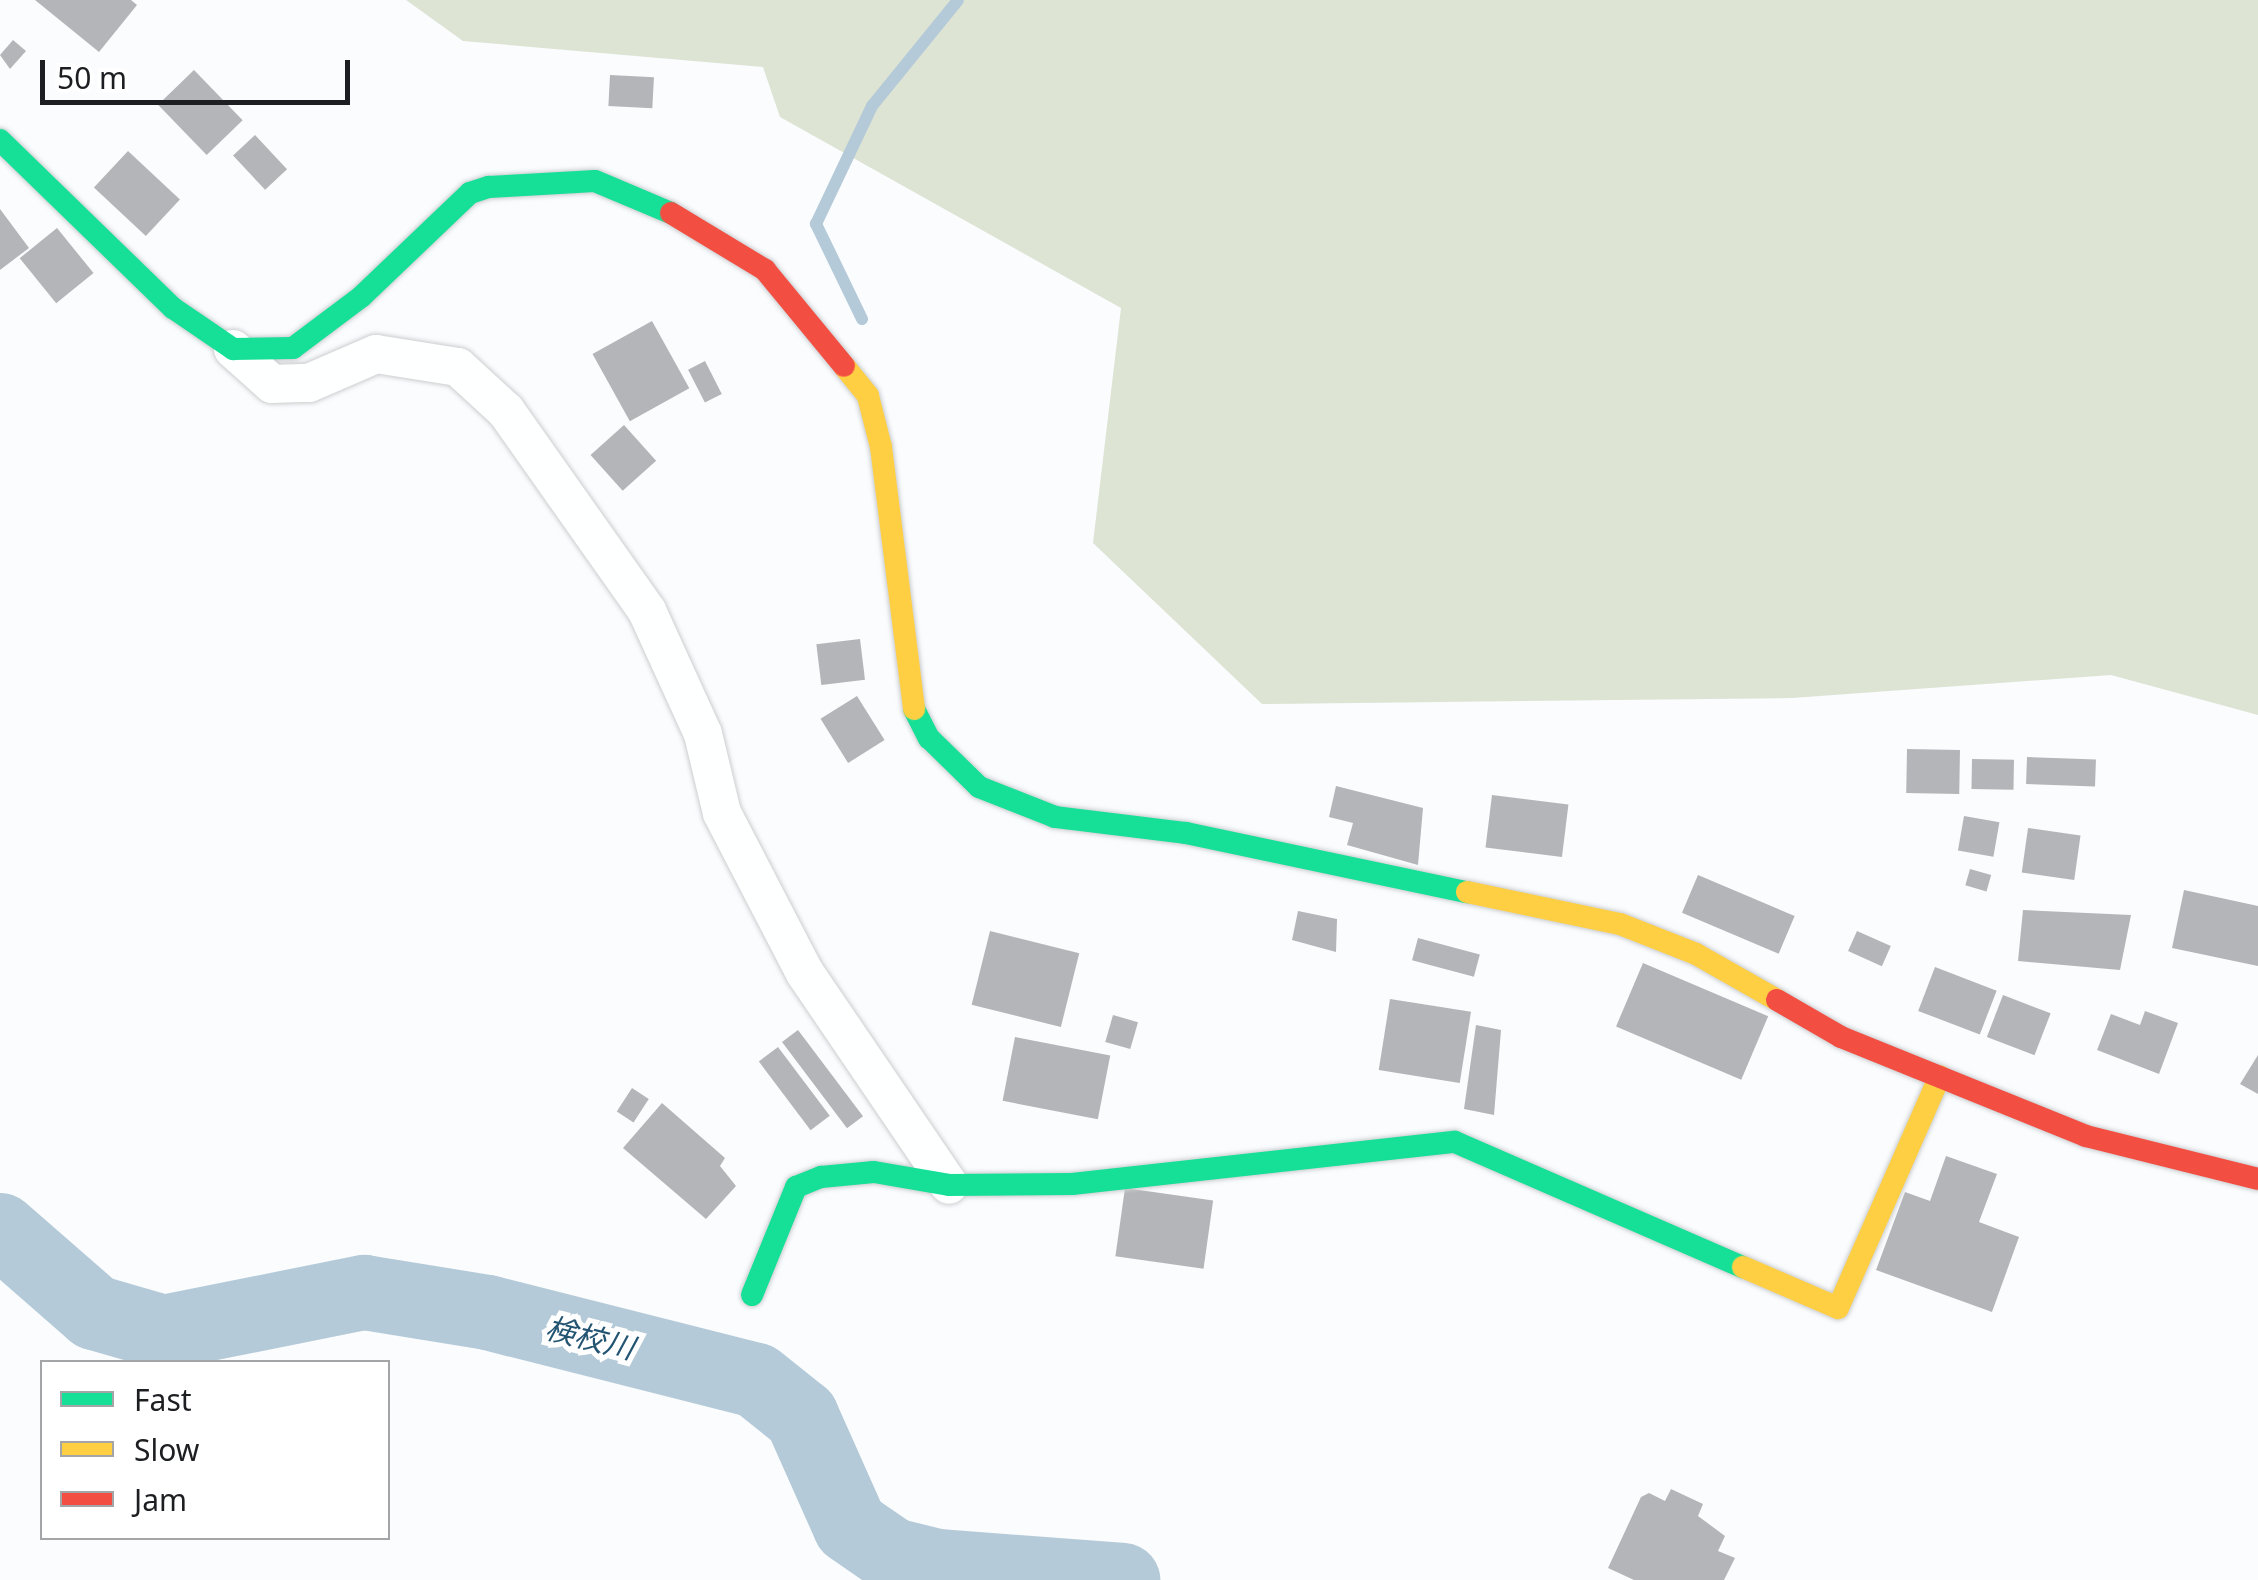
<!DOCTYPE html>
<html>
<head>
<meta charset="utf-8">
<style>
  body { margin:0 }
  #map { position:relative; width:2258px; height:1580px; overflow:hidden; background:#fafcfe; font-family:"Noto Sans","Noto Sans JP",sans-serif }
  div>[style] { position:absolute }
  .forest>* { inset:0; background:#dde4d4 }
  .stream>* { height:12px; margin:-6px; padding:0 6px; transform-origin:6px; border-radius:6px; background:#b5cad8 }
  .river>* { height:75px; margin:-37.5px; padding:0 37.5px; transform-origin:37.5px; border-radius:37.5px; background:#b5cad8 }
  .building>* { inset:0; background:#b4b5b8; transform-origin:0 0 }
  .roads { filter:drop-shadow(0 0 2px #ccced0) drop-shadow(0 0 2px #ccced0) }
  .street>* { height:38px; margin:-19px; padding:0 19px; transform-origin:19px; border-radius:19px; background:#feffff }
  .fast>* { height:22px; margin:-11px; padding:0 11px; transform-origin:11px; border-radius:11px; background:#16e098 }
  .slow>* { height:22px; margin:-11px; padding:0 11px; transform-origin:11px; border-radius:11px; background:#ffcf43 }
  .jam>* { height:22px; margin:-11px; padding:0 11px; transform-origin:11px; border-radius:11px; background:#f24e42 }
  span { translate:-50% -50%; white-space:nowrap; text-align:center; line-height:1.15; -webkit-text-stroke:10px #fff; paint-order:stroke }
  .water-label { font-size:30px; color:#235472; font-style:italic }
  .legend { position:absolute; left:40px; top:1360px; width:350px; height:180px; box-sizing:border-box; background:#fff; border:2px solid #a4a5a6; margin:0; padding:12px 18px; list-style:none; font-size:30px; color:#1c1e21 }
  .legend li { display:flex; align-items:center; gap:20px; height:50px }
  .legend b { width:50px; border:2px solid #a4a5a6 }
  .scale { position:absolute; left:40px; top:60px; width:310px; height:45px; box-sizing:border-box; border:5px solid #1c1e21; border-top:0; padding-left:12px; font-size:30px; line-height:35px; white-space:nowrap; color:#1c1e21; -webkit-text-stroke:8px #fff; paint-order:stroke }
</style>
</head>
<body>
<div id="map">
  <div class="forest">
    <i style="clip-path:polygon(406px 0,2258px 0,2258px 715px,2111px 675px,1792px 698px,1262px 704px,1093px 543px,1121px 308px,780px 117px,763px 67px,463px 41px)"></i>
  </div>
  <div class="stream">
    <i style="left:862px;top:319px;width:106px;rotate:-115.8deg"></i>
    <i style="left:816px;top:224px;width:131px;rotate:-64.6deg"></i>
    <i style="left:872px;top:106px;width:136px;rotate:-50.9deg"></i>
  </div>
  <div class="river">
    <i style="left:0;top:1230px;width:125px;rotate:41.1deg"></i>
    <i style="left:94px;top:1312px;width:72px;rotate:16.2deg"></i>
    <i style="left:163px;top:1332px;width:205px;rotate:-11.3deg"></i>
    <i style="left:364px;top:1292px;width:125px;rotate:9.2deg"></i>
    <i style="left:487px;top:1312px;width:277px;rotate:14.2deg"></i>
    <i style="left:756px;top:1380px;width:58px;rotate:38.7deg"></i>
    <i style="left:801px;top:1416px;width:120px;rotate:66deg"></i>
    <i style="left:850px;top:1526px;width:51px;rotate:34.6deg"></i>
    <i style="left:892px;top:1555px;width:46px;rotate:13.7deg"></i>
    <i style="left:937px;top:1566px;width:186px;rotate:4.3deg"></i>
  </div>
  <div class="building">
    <i style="clip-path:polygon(35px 0,131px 0,137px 5px,99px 52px)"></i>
    <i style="clip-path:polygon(13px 40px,26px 51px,10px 69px,0 55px)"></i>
    <i style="left:194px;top:70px;width:70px;height:50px;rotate:46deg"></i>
    <i style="left:610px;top:75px;width:44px;height:31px;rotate:3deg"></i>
    <i style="left:255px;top:135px;width:47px;height:30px;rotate:47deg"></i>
    <i style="left:128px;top:151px;width:71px;height:50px;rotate:43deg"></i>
    <i style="clip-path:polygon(0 209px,29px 248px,0 270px)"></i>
    <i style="left:57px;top:228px;width:58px;height:48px;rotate:51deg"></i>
    <i style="left:652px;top:321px;width:77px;height:68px;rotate:61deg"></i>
    <i style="left:705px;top:361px;width:37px;height:19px;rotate:63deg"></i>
    <i style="left:624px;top:425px;width:48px;height:45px;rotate:48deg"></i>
    <i style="left:860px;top:639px;width:41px;height:44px;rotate:83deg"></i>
    <i style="left:857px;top:696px;width:52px;height:43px;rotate:58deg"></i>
    <i style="left:1907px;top:749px;width:53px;height:44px;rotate:1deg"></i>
    <i style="left:2027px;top:757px;width:69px;height:27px;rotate:2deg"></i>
    <i style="left:1972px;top:759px;width:42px;height:30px;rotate:1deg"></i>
    <i style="clip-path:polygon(1336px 786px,1423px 808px,1418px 865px,1347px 845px,1353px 823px,1329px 817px)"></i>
    <i style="left:1492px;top:795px;width:77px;height:53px;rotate:7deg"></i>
    <i style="left:1964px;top:816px;width:36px;height:35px;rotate:10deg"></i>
    <i style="left:2028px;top:828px;width:53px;height:45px;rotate:8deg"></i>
    <i style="left:1970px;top:869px;width:22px;height:17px;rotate:16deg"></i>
    <i style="left:1698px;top:875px;width:105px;height:41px;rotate:23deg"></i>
    <i style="clip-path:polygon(2184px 890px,2258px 906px,2258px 966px,2172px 948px)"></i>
    <i style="clip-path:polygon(2023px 910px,2131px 915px,2120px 970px,2018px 961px)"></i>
    <i style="clip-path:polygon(1298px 911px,1337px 919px,1336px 952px,1292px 940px)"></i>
    <i style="left:990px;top:931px;width:92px;height:76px;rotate:14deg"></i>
    <i style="left:1857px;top:931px;width:37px;height:22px;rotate:24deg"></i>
    <i style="left:1418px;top:938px;width:64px;height:23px;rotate:15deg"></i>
    <i style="left:1643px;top:963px;width:136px;height:69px;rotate:23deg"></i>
    <i style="left:1935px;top:967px;width:66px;height:47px;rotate:21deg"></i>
    <i style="left:2003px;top:995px;width:51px;height:45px;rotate:21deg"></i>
    <i style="left:1390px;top:999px;width:82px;height:72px;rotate:9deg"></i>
    <i style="clip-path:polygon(2145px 1011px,2178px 1023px,2159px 1074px,2097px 1050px,2111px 1014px,2140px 1025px)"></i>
    <i style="left:1113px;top:1015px;width:26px;height:28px;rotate:16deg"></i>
    <i style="clip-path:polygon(1476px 1025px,1501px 1030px,1494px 1115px,1464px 1109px)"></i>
    <i style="left:798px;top:1030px;width:108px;height:20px;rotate:53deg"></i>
    <i style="left:1015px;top:1037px;width:97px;height:65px;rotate:11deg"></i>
    <i style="left:778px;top:1047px;width:86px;height:24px;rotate:53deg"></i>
    <i style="clip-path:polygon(2258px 1055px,2258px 1094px,2240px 1084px)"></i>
    <i style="left:632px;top:1088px;width:20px;height:28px;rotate:33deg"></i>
    <i style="clip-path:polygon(662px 1103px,725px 1158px,720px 1166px,736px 1186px,706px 1219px,623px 1148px)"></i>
    <i style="clip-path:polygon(1946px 1156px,1997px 1174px,1979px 1222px,2019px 1237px,1992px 1312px,1876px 1270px,1905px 1192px,1930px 1201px)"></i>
    <i style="left:1125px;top:1188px;width:89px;height:69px;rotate:8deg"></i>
    <i style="clip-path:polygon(1671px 1489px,1703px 1504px,1698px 1516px,1725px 1536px,1718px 1551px,1735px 1558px,1724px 1580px,1634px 1580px,1608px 1568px,1641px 1497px,1649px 1493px,1665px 1501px)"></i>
  </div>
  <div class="roads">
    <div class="street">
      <i style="left:233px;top:349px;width:52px;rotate:41.9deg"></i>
      <i style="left:272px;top:384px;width:37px;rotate:-2deg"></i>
      <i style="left:309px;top:383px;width:73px;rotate:-23.4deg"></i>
      <i style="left:376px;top:354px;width:83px;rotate:9deg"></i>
      <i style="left:458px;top:367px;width:65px;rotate:42.5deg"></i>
      <i style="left:506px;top:411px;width:245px;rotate:54.8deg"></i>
      <i style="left:647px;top:611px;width:135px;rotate:65.5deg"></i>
      <i style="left:703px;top:734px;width:81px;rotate:76.5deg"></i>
      <i style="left:722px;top:813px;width:180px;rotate:62.6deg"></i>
      <i style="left:805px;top:973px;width:256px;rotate:55.8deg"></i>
    </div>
    <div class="fast">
      <i style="left:0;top:140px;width:241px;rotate:44.2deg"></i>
      <i style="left:173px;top:308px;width:73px;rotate:34.3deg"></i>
      <i style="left:233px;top:349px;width:60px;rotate:-1deg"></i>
      <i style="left:293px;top:348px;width:85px;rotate:-36.9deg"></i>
      <i style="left:361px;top:297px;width:151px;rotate:-43.7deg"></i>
      <i style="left:470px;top:193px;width:20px;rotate:-18deg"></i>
      <i style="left:489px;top:187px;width:106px;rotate:-3.2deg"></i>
      <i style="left:595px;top:181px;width:82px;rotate:22.8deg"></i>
      <i style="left:914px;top:709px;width:33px;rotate:63deg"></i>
      <i style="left:929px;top:738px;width:70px;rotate:44.4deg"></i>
      <i style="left:979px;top:787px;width:82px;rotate:21.5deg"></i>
      <i style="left:1055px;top:817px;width:132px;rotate:7deg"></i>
      <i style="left:1186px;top:833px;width:287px;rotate:11.9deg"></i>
      <i style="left:752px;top:1295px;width:117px;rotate:-67.8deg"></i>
      <i style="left:796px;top:1187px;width:27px;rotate:-22deg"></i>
      <i style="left:821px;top:1177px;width:53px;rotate:-5.4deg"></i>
      <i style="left:874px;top:1172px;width:76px;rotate:9.8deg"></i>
      <i style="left:949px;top:1185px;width:123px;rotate:-0.5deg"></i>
      <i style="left:1072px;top:1184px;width:385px;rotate:-6.3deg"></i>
      <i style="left:1455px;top:1142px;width:314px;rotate:23.5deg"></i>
    </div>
    <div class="slow">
      <i style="left:844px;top:366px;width:38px;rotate:51deg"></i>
      <i style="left:868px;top:396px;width:53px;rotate:75.7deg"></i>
      <i style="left:881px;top:447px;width:264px;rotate:82.8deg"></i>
      <i style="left:1467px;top:892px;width:156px;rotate:11.8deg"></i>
      <i style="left:1620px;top:924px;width:82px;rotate:21.5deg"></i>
      <i style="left:1696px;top:954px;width:93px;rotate:29.6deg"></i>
      <i style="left:1743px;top:1267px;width:103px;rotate:23.3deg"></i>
      <i style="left:1838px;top:1308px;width:253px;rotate:-66.3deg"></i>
    </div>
    <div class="jam">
      <i style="left:671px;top:213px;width:110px;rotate:31.2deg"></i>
      <i style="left:765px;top:270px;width:124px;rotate:50.5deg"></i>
      <i style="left:1777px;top:1000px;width:74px;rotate:30deg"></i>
      <i style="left:1841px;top:1037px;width:264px;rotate:22deg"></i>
      <i style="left:2086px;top:1136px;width:177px;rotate:14deg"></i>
    </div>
  </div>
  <div class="water-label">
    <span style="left:590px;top:1338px;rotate:14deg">検校川</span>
  </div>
  <ul class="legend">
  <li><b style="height:12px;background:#16e098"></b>Fast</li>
  <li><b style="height:12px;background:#ffcf43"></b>Slow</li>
  <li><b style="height:12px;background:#f24e42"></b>Jam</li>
  </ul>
  <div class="scale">50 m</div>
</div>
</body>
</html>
